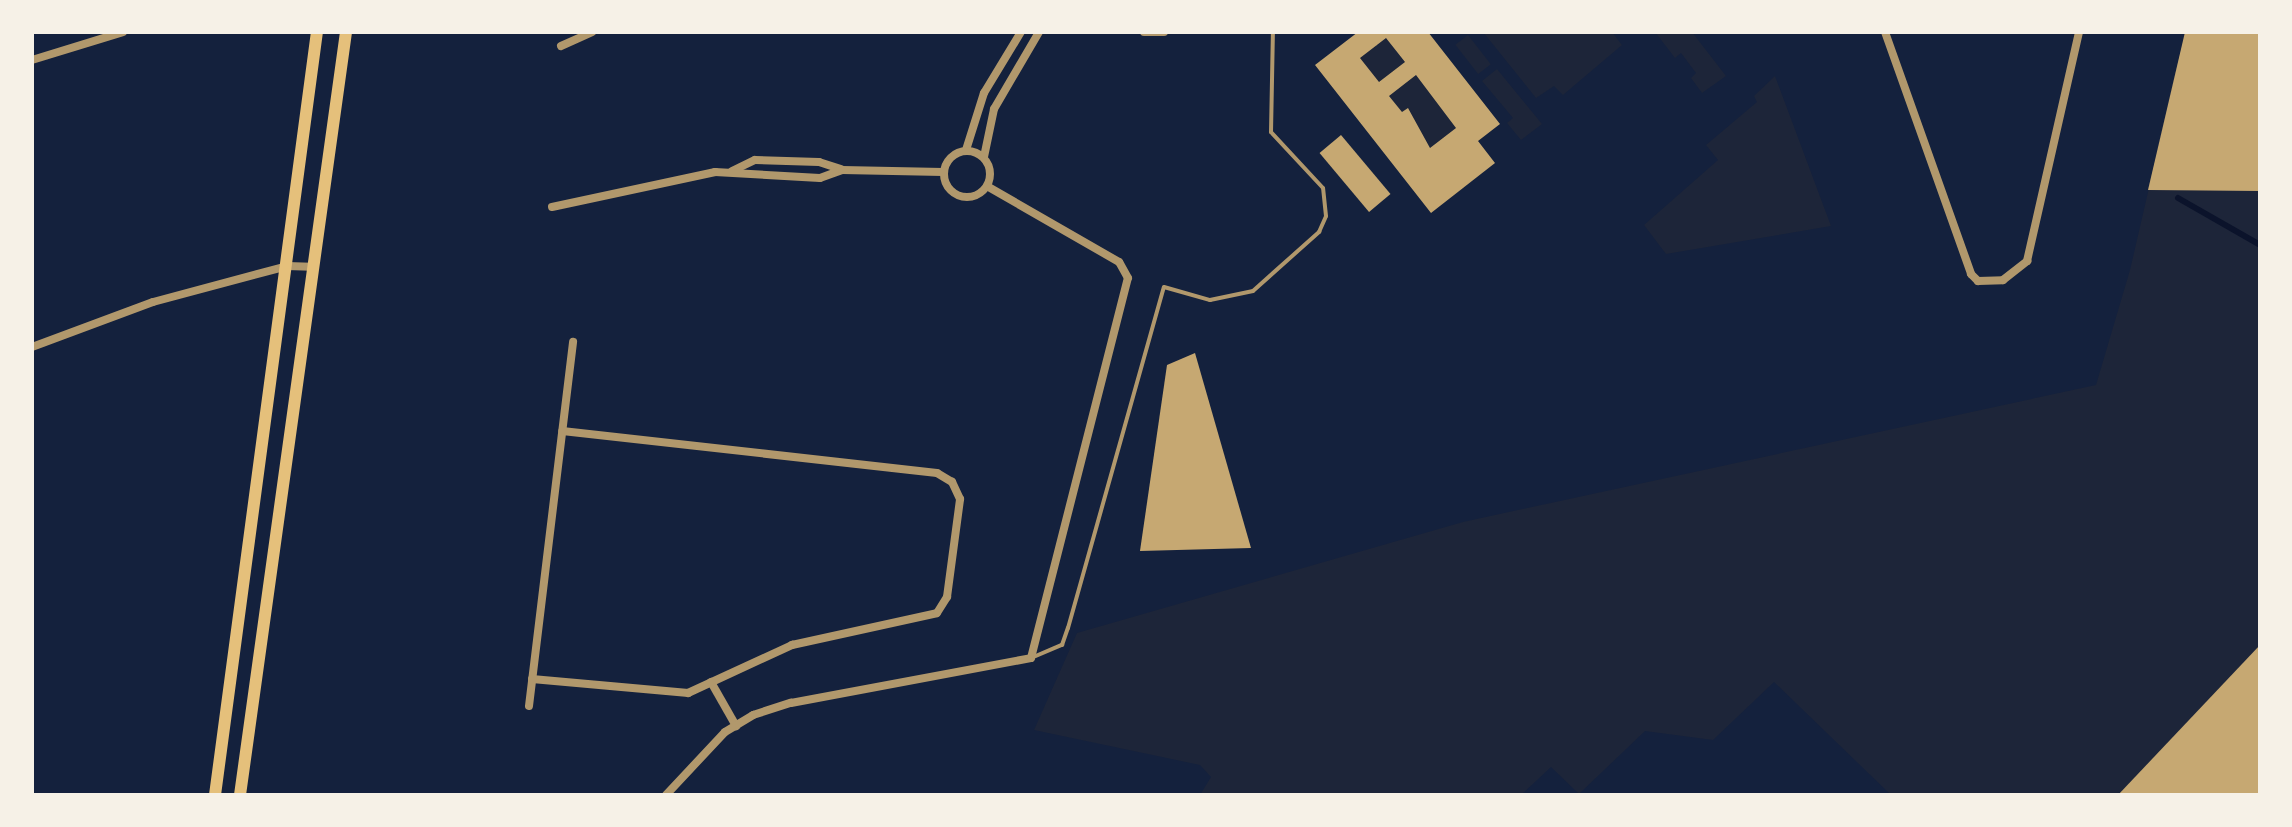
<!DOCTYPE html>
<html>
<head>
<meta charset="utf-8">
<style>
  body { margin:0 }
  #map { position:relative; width:2292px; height:827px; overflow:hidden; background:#14213d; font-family:Quicksand,sans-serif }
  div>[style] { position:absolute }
  .green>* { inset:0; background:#1d2539; transform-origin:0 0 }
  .stream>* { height:6px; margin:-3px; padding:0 3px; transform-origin:3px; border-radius:3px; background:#0b132b }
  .building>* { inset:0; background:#c6a872; transform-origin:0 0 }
  .service>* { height:4px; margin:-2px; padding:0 2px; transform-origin:2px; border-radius:2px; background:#b1986c }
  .minor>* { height:8px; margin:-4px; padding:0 4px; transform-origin:4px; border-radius:4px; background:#b1986c }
  .minor>.ring { margin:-4px; padding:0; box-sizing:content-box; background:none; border:8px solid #b1986c; border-radius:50% }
  .secondary>* { height:12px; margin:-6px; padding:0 6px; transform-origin:6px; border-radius:6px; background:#e5c07b }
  span { translate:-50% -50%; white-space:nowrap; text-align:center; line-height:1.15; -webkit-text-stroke:6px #f6f1e7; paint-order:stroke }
  .frame { position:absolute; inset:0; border:34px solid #f6f1e7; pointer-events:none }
</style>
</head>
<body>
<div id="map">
  <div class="green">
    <i style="clip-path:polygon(1483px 32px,1612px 32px,1622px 45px,1563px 95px,1554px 86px,1536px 98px)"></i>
    <i style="clip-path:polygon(1655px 32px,1692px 32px,1726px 76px,1702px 93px,1691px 78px,1696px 73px,1681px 53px,1675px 58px)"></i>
    <i style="clip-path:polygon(2185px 32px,2260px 32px,2260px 795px,1891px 795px,1774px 682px,1713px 740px,1645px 731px,1579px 794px,1551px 767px,1521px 795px,1200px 795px,1211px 777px,1200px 765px,1034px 730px,1077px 633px,1463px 522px,2096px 385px,2130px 270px)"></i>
    <i style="left:1468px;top:35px;width:37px;height:16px;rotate:52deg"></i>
    <i style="left:1386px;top:38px;width:31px;height:33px;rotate:52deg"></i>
    <i style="clip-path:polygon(1497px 69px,1542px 124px,1521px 140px,1507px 123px,1513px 118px,1482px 81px)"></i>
    <i style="clip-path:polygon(1416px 75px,1456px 128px,1430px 148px,1409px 109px,1402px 112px,1389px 96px)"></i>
    <i style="clip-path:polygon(1775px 76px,1831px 226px,1666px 254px,1644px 225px,1718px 160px,1706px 145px,1757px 102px,1754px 96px)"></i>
  </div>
  <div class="stream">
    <i style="left:2178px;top:198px;width:95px;rotate:29.8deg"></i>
  </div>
  <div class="building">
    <i style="clip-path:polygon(evenodd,1358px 32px,1428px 32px,1500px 124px,1478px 141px,1495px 163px,1431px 213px,1315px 65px,1358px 32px,1386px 38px,1405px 62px,1379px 82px,1360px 58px,1386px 38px,1358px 32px,1416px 75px,1456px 128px,1430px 148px,1408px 108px,1402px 112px,1389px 96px,1416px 75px)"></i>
    <i style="clip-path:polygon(2185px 32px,2260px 32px,2260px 191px,2148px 190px)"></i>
    <i style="left:1341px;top:135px;width:77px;height:28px;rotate:50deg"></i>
    <i style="clip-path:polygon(1195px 353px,1251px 548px,1140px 551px,1167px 365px)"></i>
    <i style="clip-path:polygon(2260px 645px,2260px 795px,2118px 795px)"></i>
  </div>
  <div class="service">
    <i style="left:1031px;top:658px;width:34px;rotate:-23deg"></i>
    <i style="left:1062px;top:645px;width:18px;rotate:-71deg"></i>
    <i style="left:1068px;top:628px;width:354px;rotate:-74.3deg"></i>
    <i style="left:1164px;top:287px;width:48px;rotate:15.8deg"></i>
    <i style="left:1210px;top:300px;width:44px;rotate:-11.8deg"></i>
    <i style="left:1253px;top:291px;width:89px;rotate:-41.8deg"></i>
    <i style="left:1319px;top:232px;width:17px;rotate:-66deg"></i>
    <i style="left:1326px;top:216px;width:28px;rotate:-96deg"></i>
    <i style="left:1323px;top:188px;width:76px;rotate:-132.9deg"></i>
    <i style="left:1271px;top:132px;width:100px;rotate:-88.9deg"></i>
  </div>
  <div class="minor">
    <i style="left:1144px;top:32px;width:20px"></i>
    <i style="left:1885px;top:32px;width:257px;rotate:70.4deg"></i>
    <i style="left:1971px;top:274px;width:10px;rotate:45deg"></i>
    <i style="left:1978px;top:281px;width:25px;rotate:-2deg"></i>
    <i style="left:2003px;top:280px;width:31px;rotate:-38deg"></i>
    <i style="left:2027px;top:261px;width:235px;rotate:-77.2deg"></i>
    <i style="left:561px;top:46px;width:34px;rotate:-24deg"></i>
    <i style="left:32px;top:60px;width:95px;rotate:-17.1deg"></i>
    <i style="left:966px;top:150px;width:60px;rotate:-72.5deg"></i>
    <i style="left:984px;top:93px;width:71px;rotate:-58.8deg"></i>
    <i class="ring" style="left:944px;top:151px;width:38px;height:38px"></i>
    <i style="left:984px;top:157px;width:49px;rotate:-78.2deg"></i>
    <i style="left:994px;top:109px;width:89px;rotate:-59.7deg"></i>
    <i style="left:732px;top:171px;width:25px;rotate:-26deg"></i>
    <i style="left:755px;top:160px;width:64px;rotate:1.8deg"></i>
    <i style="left:819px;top:162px;width:23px;rotate:18deg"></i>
    <i style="left:552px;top:207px;width:167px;rotate:-12.1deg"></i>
    <i style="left:715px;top:172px;width:105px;rotate:3.3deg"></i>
    <i style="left:820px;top:178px;width:23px;rotate:-20deg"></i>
    <i style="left:842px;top:170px;width:101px;rotate:1.1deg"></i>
    <i style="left:32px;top:347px;width:129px;rotate:-20.4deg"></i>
    <i style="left:153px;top:302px;width:139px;rotate:-15deg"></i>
    <i style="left:287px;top:266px;width:24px;rotate:2deg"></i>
    <i style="left:532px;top:679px;width:157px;rotate:5.1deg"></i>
    <i style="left:688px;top:693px;width:115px;rotate:-24.8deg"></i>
    <i style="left:792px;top:645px;width:148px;rotate:-12.4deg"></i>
    <i style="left:937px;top:613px;width:19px;rotate:-58deg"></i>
    <i style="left:947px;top:597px;width:99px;rotate:-82.4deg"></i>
    <i style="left:960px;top:499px;width:19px;rotate:-115deg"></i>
    <i style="left:952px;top:482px;width:17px;rotate:-149deg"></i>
    <i style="left:937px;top:473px;width:377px;rotate:-173.6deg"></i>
    <i style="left:711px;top:682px;width:51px;rotate:60.4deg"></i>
    <i style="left:529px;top:706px;width:367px;rotate:-83.1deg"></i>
    <i style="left:666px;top:795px;width:86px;rotate:-46.9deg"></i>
    <i style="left:725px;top:732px;width:33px;rotate:-31deg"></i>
    <i style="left:753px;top:715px;width:40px;rotate:-18deg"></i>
    <i style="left:791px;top:703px;width:244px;rotate:-10.6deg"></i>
    <i style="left:1031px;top:658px;width:392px;rotate:-75.7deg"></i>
    <i style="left:1128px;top:278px;width:18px;rotate:-119deg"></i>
    <i style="left:1119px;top:262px;width:152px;rotate:-150.1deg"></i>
  </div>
  <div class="secondary">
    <i style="left:215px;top:795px;width:770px;rotate:-82.39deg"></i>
    <i style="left:240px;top:795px;width:770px;rotate:-82.09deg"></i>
  </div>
  <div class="frame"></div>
</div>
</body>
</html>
